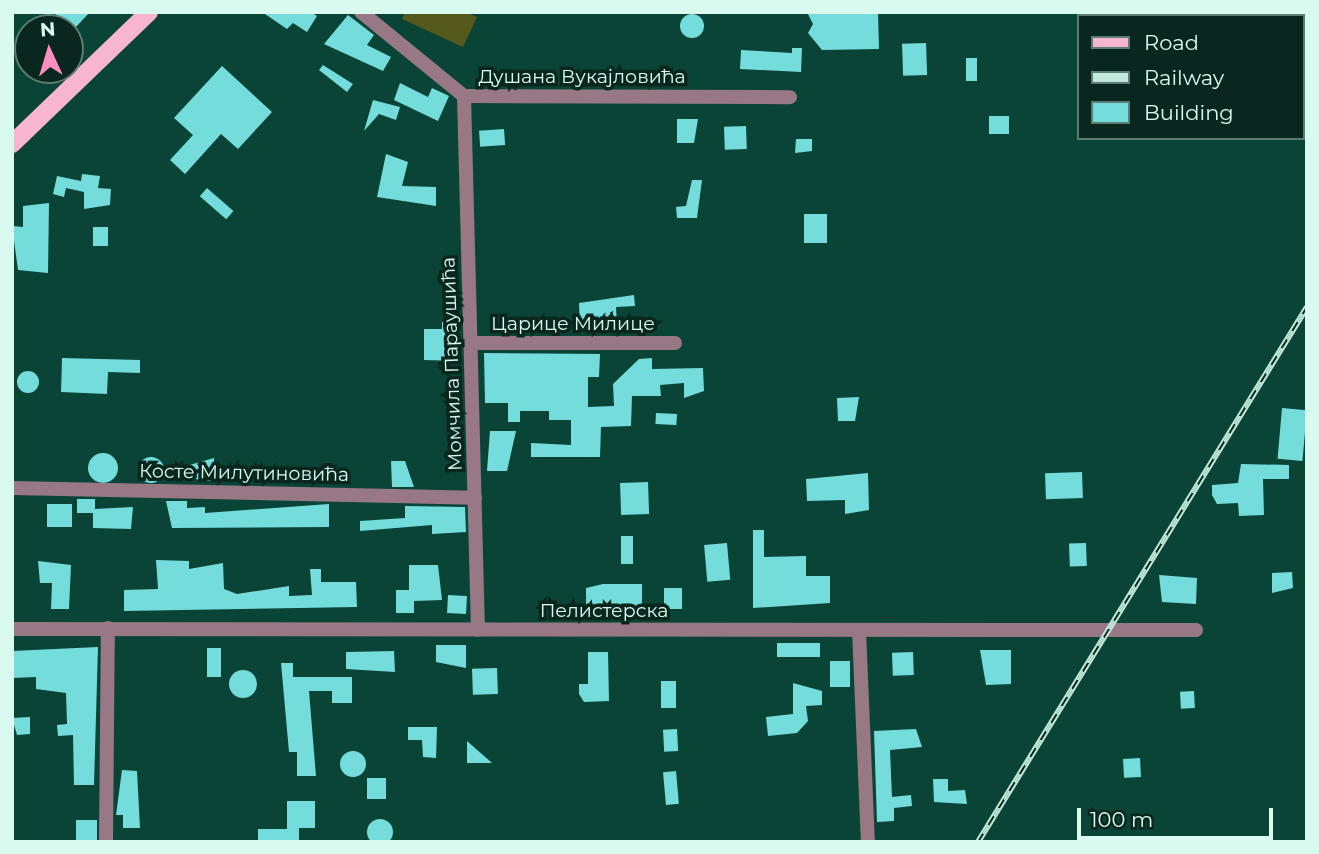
<!DOCTYPE html>
<html>
<head>
<meta charset="utf-8">
<style>
  body { margin:0 }
  #map { position:relative; width:1319px; height:854px; overflow:hidden; background:#0a4437; font-family:Montserrat,sans-serif }
  div>[style] { position:absolute }
  .green>* { inset:0; background:#555a1c }
  .building>* { inset:0; background:#74dddc; transform-origin:0 0 }
  .round { border-radius:50% }
  .minor>* { height:14px; margin:-7px; padding:0 7px; transform-origin:7px; border-radius:7px; background:#997885 }
  .primary>* { height:18px; margin:-9px; padding:0 9px; transform-origin:9px; border-radius:9px; background:#f8b5cf }
  .rail>* { height:6px; margin-top:-3px; transform-origin:0; background:repeating-linear-gradient(90deg,#09271f 0 10px,#c2e7db 0 20px); box-sizing:border-box; border-block:2px solid #c2e7db }
  span { translate:-50% -50%; white-space:nowrap; text-align:center; line-height:1.15; -webkit-text-stroke:7px #09271f; paint-order:stroke }
  .street-label { font-size:19px; color:#d8faef }
  .frame { position:absolute; inset:0; border:14px solid #d8faef; pointer-events:none }
  .legend { position:absolute; left:1077px; top:14px; width:228px; height:126px; box-sizing:border-box; background:#09271f; border:2px solid #5c7b72; margin:0; padding:9px 12px; list-style:none; font-size:21px; color:#d8faef }
  .legend li { display:flex; align-items:center; gap:14px; height:35px }
  .legend b { width:35px; border:2px solid #5c7b72 }
  .north { position:absolute; left:14px; top:14px; width:70px; height:70px; box-sizing:border-box; background:#09271f; border:2px solid #5c7b72; border-radius:50%; rotate:356deg; font-size:19px; font-weight:700; line-height:28px; text-align:center; color:#d8faef }
  .north::after { content:''; display:block; margin:auto; width:24px; height:32px; background:#fe8ebd; clip-path:polygon(50% 0,100% 100%,50% 72%,0 100%) }
  .scale { position:absolute; left:1077px; top:808px; width:196px; height:32px; box-sizing:border-box; border:4px solid #d8faef; border-top:0; padding-left:9px; font-size:21px; line-height:24px; white-space:nowrap; color:#d8faef; -webkit-text-stroke:5px #09271f; paint-order:stroke }
</style>
</head>
<body>
<div id="map">
  <div class="green">
    <i style="clip-path:polygon(405px 12px,466px 12px,477px 17px,463px 47px,402px 19px)"></i>
  </div>
  <div class="building">
    <i style="clip-path:polygon(58px 12px,90px 12px,75px 28px,43px 28px)"></i>
    <i style="clip-path:polygon(262px 12px,311px 12px,317px 16px,307px 32px,293px 23px,287px 29px)"></i>
    <i style="clip-path:polygon(807px 12px,878px 12px,879px 49px,822px 50px,808px 33px,813px 24px)"></i>
    <i class="round" style="left:680px;top:14px;width:24px;height:24px"></i>
    <i style="clip-path:polygon(348px 15px,374px 35px,367px 45px,391px 57px,383px 71px,324px 44px)"></i>
    <i style="left:926px;top:43px;width:32px;height:24px;rotate:88deg"></i>
    <i style="clip-path:polygon(792px 48px,802px 48px,801px 72px,740px 69px,741px 50px,792px 53px)"></i>
    <i style="left:966px;top:58px;width:11px;height:23px"></i>
    <i style="clip-path:polygon(323px 65px,353px 84px,347px 92px,319px 70px)"></i>
    <i style="clip-path:polygon(222px 66px,272px 112px,238px 149px,221px 134px,185px 174px,170px 160px,193px 135px,174px 118px)"></i>
    <i style="clip-path:polygon(400px 83px,428px 97px,432px 88px,449px 96px,438px 121px,394px 100px)"></i>
    <i style="clip-path:polygon(373px 100px,400px 107px,396px 120px,379px 114px,364px 131px)"></i>
    <i style="left:989px;top:116px;width:20px;height:18px"></i>
    <i style="clip-path:polygon(677px 119px,698px 119px,694px 143px,677px 143px)"></i>
    <i style="left:746px;top:126px;width:23px;height:22px;rotate:88deg"></i>
    <i style="left:504px;top:129px;width:16px;height:25px;rotate:86deg"></i>
    <i style="clip-path:polygon(796px 139px,812px 139px,812px 151px,795px 153px)"></i>
    <i style="clip-path:polygon(386px 154px,408px 162px,402px 186px,436px 187px,436px 206px,377px 197px)"></i>
    <i style="clip-path:polygon(82px 174px,100px 176px,98px 188px,111px 189px,110px 205px,84px 209px,84px 192px,66px 188px,64px 197px,53px 194px,57px 176px,81px 181px)"></i>
    <i style="clip-path:polygon(692px 180px,702px 180px,697px 218px,677px 218px,676px 207px,686px 206px)"></i>
    <i style="left:207px;top:188px;width:35px;height:11px;rotate:41deg"></i>
    <i style="clip-path:polygon(49px 203px,48px 273px,18px 270px,12px 226px,23px 227px,23px 206px)"></i>
    <i style="left:804px;top:214px;width:23px;height:29px"></i>
    <i style="left:108px;top:227px;width:19px;height:15px;rotate:90deg"></i>
    <i style="clip-path:polygon(634px 295px,635px 306px,616px 307px,617px 326px,580px 327px,579px 303px)"></i>
    <i style="clip-path:polygon(442px 322px,459px 322px,459px 361px,424px 360px,424px 329px,442px 329px)"></i>
    <i style="clip-path:polygon(484px 353px,600px 354px,599px 377px,588px 377px,588px 407px,614px 406px,613px 384px,639px 359px,652px 358px,652px 369px,703px 368px,704px 391px,684px 398px,684px 383px,660px 385px,661px 396px,632px 396px,631px 426px,601px 427px,600px 457px,531px 457px,531px 443px,571px 445px,571px 420px,549px 420px,549px 411px,520px 411px,520px 422px,508px 422px,508px 403px,485px 403px)"></i>
    <i style="clip-path:polygon(62px 358px,140px 360px,140px 373px,108px 372px,107px 394px,61px 392px)"></i>
    <i class="round" style="left:17px;top:371px;width:22px;height:22px"></i>
    <i style="clip-path:polygon(859px 397px,855px 421px,838px 421px,837px 398px)"></i>
    <i style="left:1282px;top:408px;width:25px;height:51px;rotate:5deg"></i>
    <i style="left:656px;top:413px;width:21px;height:11px;rotate:3deg"></i>
    <i style="clip-path:polygon(490px 431px,516px 431px,507px 471px,487px 471px)"></i>
    <i class="round" style="left:88px;top:453px;width:30px;height:30px"></i>
    <i class="round" style="left:138px;top:457px;width:26px;height:26px"></i>
    <i style="clip-path:polygon(214px 458px,214px 481px,186px 478px,186px 466px)"></i>
    <i style="clip-path:polygon(391px 461px,405px 461px,414px 487px,392px 487px)"></i>
    <i style="clip-path:polygon(1241px 464px,1289px 465px,1289px 479px,1263px 479px,1264px 515px,1239px 516px,1238px 503px,1217px 504px,1212px 495px,1212px 485px,1238px 483px)"></i>
    <i style="left:1082px;top:472px;width:26px;height:37px;rotate:88deg"></i>
    <i style="clip-path:polygon(868px 473px,869px 510px,845px 514px,845px 500px,807px 501px,806px 479px)"></i>
    <i style="left:648px;top:482px;width:32px;height:28px;rotate:88deg"></i>
    <i style="clip-path:polygon(77px 499px,95px 499px,95px 509px,133px 507px,131px 529px,93px 528px,93px 513px,77px 513px)"></i>
    <i style="clip-path:polygon(166px 501px,187px 501px,187px 508px,205px 507px,205px 513px,329px 504px,329px 527px,172px 528px)"></i>
    <i style="left:47px;top:504px;width:25px;height:23px"></i>
    <i style="clip-path:polygon(405px 506px,465px 507px,466px 532px,432px 534px,432px 525px,360px 531px,360px 521px,405px 518px)"></i>
    <i style="clip-path:polygon(753px 530px,764px 530px,764px 557px,806px 556px,806px 576px,830px 576px,830px 603px,753px 608px)"></i>
    <i style="left:621px;top:536px;width:12px;height:28px"></i>
    <i style="left:727px;top:543px;width:37px;height:23px;rotate:85deg"></i>
    <i style="left:1086px;top:543px;width:23px;height:17px;rotate:88deg"></i>
    <i style="clip-path:polygon(156px 560px,189px 561px,189px 569px,223px 563px,224px 589px,237px 594px,289px 586px,289px 596px,312px 595px,310px 569px,321px 569px,321px 582px,356px 582px,357px 607px,124px 611px,124px 590px,158px 589px)"></i>
    <i style="clip-path:polygon(38px 561px,71px 565px,69px 609px,51px 609px,52px 583px,40px 583px)"></i>
    <i style="clip-path:polygon(409px 565px,438px 565px,442px 600px,414px 601px,414px 613px,396px 613px,396px 590px,409px 590px)"></i>
    <i style="clip-path:polygon(1292px 572px,1293px 588px,1272px 593px,1272px 573px)"></i>
    <i style="clip-path:polygon(1159px 575px,1197px 578px,1196px 604px,1162px 602px)"></i>
    <i style="clip-path:polygon(603px 584px,642px 584px,642px 614px,586px 608px,586px 588px)"></i>
    <i style="left:664px;top:588px;width:18px;height:21px"></i>
    <i style="left:448px;top:595px;width:19px;height:18px;rotate:3deg"></i>
    <i style="left:820px;top:643px;width:14px;height:43px;rotate:90deg"></i>
    <i style="clip-path:polygon(436px 645px,466px 645px,466px 668px,436px 662px)"></i>
    <i style="clip-path:polygon(98px 647px,94px 785px,74px 785px,73px 735px,58px 736px,57px 725px,67px 724px,66px 693px,36px 689px,36px 677px,12px 678px,12px 651px)"></i>
    <i style="left:207px;top:648px;width:14px;height:29px"></i>
    <i style="clip-path:polygon(980px 650px,1011px 650px,1011px 684px,986px 685px)"></i>
    <i style="clip-path:polygon(394px 651px,395px 672px,346px 669px,346px 652px)"></i>
    <i style="clip-path:polygon(588px 652px,608px 652px,609px 701px,584px 702px,579px 694px,579px 684px,588px 684px)"></i>
    <i style="left:913px;top:652px;width:23px;height:21px;rotate:88deg"></i>
    <i style="left:830px;top:661px;width:20px;height:26px"></i>
    <i style="clip-path:polygon(281px 663px,293px 663px,293px 677px,352px 677px,352px 703px,332px 703px,332px 691px,309px 691px,316px 776px,297px 776px,297px 752px,289px 752px)"></i>
    <i style="left:497px;top:668px;width:26px;height:25px;rotate:88deg"></i>
    <i class="round" style="left:229px;top:670px;width:28px;height:28px"></i>
    <i style="left:661px;top:681px;width:15px;height:27px"></i>
    <i style="clip-path:polygon(793px 683px,822px 691px,822px 705px,806px 706px,808px 721px,797px 733px,768px 736px,766px 717px,793px 714px)"></i>
    <i style="left:1194px;top:691px;width:17px;height:14px;rotate:87deg"></i>
    <i style="clip-path:polygon(30px 717px,30px 734px,17px 735px,12px 718px)"></i>
    <i style="clip-path:polygon(408px 727px,437px 727px,436px 758px,423px 757px,422px 740px,408px 740px)"></i>
    <i style="left:677px;top:729px;width:22px;height:14px;rotate:87deg"></i>
    <i style="clip-path:polygon(916px 729px,922px 747px,890px 750px,892px 797px,911px 795px,912px 806px,894px 808px,894px 821px,877px 822px,874px 731px)"></i>
    <i style="clip-path:polygon(467px 741px,492px 763px,467px 763px)"></i>
    <i class="round" style="left:340px;top:751px;width:26px;height:26px"></i>
    <i style="left:1140px;top:758px;width:19px;height:17px;rotate:87deg"></i>
    <i style="clip-path:polygon(122px 770px,137px 771px,140px 828px,123px 828px,123px 815px,116px 815px)"></i>
    <i style="left:676px;top:771px;width:33px;height:13px;rotate:85deg"></i>
    <i style="left:386px;top:778px;width:21px;height:19px;rotate:90deg"></i>
    <i style="clip-path:polygon(933px 779px,948px 779px,948px 791px,965px 790px,967px 804px,934px 802px)"></i>
    <i style="clip-path:polygon(287px 801px,315px 801px,315px 828px,299px 828px,299px 841px,258px 842px,258px 829px,287px 829px)"></i>
    <i class="round" style="left:367px;top:819px;width:26px;height:26px"></i>
    <i style="left:76px;top:820px;width:21px;height:22px"></i>
  </div>
  <div class="minor">
    <i style="left:361px;top:12px;width:133px;rotate:39.2deg"></i>
    <i style="left:464px;top:96px;width:326px;rotate:0.2deg"></i>
    <i style="left:464px;top:96px;width:534px;rotate:88.5deg"></i>
    <i style="left:470px;top:343px;width:205px"></i>
    <i style="left:12px;top:488px;width:463px;rotate:1.2deg"></i>
    <i style="left:12px;top:629px;width:1184px;rotate:0.05deg"></i>
    <i style="left:859px;top:630px;width:212px;rotate:87.6deg"></i>
    <i style="left:106px;top:842px;width:214px;rotate:-89.5deg"></i>
  </div>
  <div class="primary">
    <i style="left:12px;top:144px;width:190px;rotate:-43.9deg"></i>
  </div>
  <div class="rail">
    <i style="left:978px;top:842px;width:628px;rotate:-58.41deg"></i>
  </div>
  <div class="street-label">
    <span style="left:582px;top:77px">Душана Вукајловића</span>
    <span style="left:573px;top:324px">Царице Милице</span>
    <span style="left:452px;top:364px;rotate:-92deg">Момчила Параушића</span>
    <span style="left:244px;top:473px;rotate:1deg">Косте Милутиновића</span>
    <span style="left:604px;top:611px">Пелистерска</span>
  </div>
  <div class="frame"></div>
  <ul class="legend">
  <li><b style="height:9px;background:#f8b5cf"></b>Road</li>
  <li><b style="height:9px;background:#c2e7db"></b>Railway</li>
  <li><b style="height:19px;background:#74dddc"></b>Building</li>
  </ul>
  <div class="north">N</div>
  <div class="scale">100 m</div>
</div>
</body>
</html>
